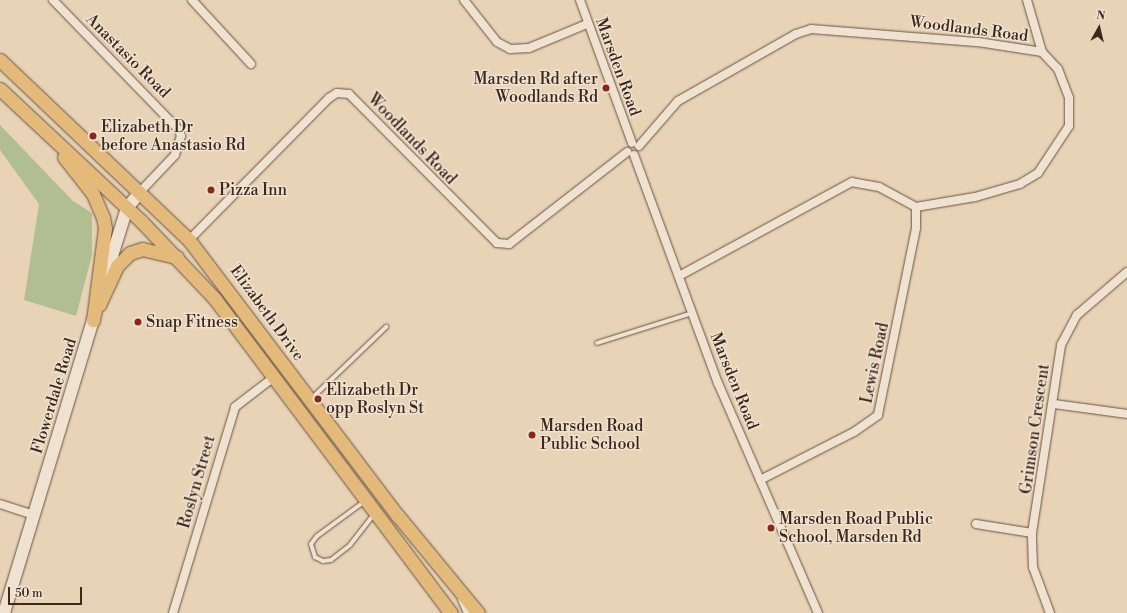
<!DOCTYPE html>
<html>
<head>
<meta charset="utf-8">
<style>
  body { margin:0 }
  #map { position:relative; width:1127px; height:613px; overflow:hidden; background:#e8d3b6; font-family:"Libre Bodoni",serif }
  div>[style] { position:absolute }
  .green>* { inset:0; background:#b0be92 }
  .roads { filter:drop-shadow(0 0 1px #675343) drop-shadow(0 0 1px #675343) }
  .service>* { height:4px; margin:-2px; padding:0 2px; transform-origin:2px; border-radius:2px; background:#f0e2d0 }
  .minor>* { height:8px; margin:-4px; padding:0 4px; transform-origin:4px; border-radius:4px; background:#f0e2d0 }
  .secondary>* { height:12px; margin:-6px; padding:0 6px; transform-origin:6px; border-radius:6px; background:#f0e2d0 }
  .primary>* { height:13px; margin:-6.5px; padding:0 6.5px; transform-origin:6.5px; border-radius:6.5px; background:#e4ba7b }
  .dots>* { width:11px; height:11px; translate:-50% -50%; box-sizing:border-box; border:2px solid #f0e2d0; border-radius:50% }
  span { translate:-50% -50%; white-space:nowrap; text-align:center; line-height:1.15; -webkit-text-stroke:3px #f0e2d0; paint-order:stroke }
  .street-label { font-size:16px; color:#3c281d }
  .poi-label { font-size:16px; color:#3c281d }
  .right { translate:-100% -50%; text-align:right }
  .left { translate:0 -50%; text-align:left }
  .north { position:absolute; left:1079px; top:8px; width:40px; height:40px; -webkit-text-stroke:3px #f0e2d0; paint-order:stroke; rotate:8deg; font-size:11px; font-weight:700; line-height:16px; text-align:center; color:#3c281d }
  .north::after { content:''; display:block; margin:auto; width:14px; height:18px; background:#3c281d; clip-path:polygon(50% 0,100% 100%,50% 72%,0 100%) }
  .scale { position:absolute; left:8px; top:587px; width:74px; height:18px; box-sizing:border-box; border:2px solid #3c281d; border-top:0; padding-left:5px; font-size:12px; line-height:14px; white-space:nowrap; color:#3c281d; -webkit-text-stroke:3px #f0e2d0; paint-order:stroke }
</style>
</head>
<body>
<div id="map">
  <div class="green">
    <i style="clip-path:polygon(0 125px,73px 201px,92px 213px,92px 255px,76px 316px,24px 300px,39px 204px,0 150px)"></i>
  </div>
  <div class="roads">
    <div class="service">
      <i style="left:597px;top:343px;width:100px;rotate:-17.5deg"></i>
      <i style="left:312px;top:398px;width:103px;rotate:-43.8deg"></i>
      <i style="left:365px;top:501px;width:59px;rotate:143.9deg"></i>
      <i style="left:317px;top:536px;width:10px;rotate:127deg"></i>
      <i style="left:311px;top:544px;width:14px;rotate:73deg"></i>
      <i style="left:315px;top:557px;width:9px;rotate:27deg"></i>
      <i style="left:323px;top:561px;width:8px;rotate:-7deg"></i>
      <i style="left:331px;top:560px;width:24px;rotate:-38deg"></i>
      <i style="left:350px;top:545px;width:39px;rotate:-52deg"></i>
    </div>
    <div class="minor">
      <i style="left:53px;top:0;width:181px;rotate:45.9deg"></i>
      <i style="left:179px;top:130px;width:6px;rotate:72deg"></i>
      <i style="left:181px;top:136px;width:20px;rotate:108deg"></i>
      <i style="left:175px;top:155px;width:50px;rotate:133.4deg"></i>
      <i style="left:192px;top:0;width:87px;rotate:47.3deg"></i>
      <i style="left:464px;top:0;width:53px;rotate:51.8deg"></i>
      <i style="left:497px;top:42px;width:15px;rotate:28deg"></i>
      <i style="left:510px;top:49px;width:19px;rotate:-3deg"></i>
      <i style="left:529px;top:48px;width:63px;rotate:-22.5deg"></i>
      <i style="left:580px;top:0;width:152px;rotate:70deg"></i>
      <i style="left:1027px;top:0;width:54px;rotate:73.9deg"></i>
      <i style="left:639px;top:146px;width:60px;rotate:-49.1deg"></i>
      <i style="left:678px;top:101px;width:136px;rotate:-29.6deg"></i>
      <i style="left:796px;top:34px;width:16px;rotate:-18deg"></i>
      <i style="left:811px;top:29px;width:168px;rotate:4.5deg"></i>
      <i style="left:978px;top:42px;width:65px;rotate:8.9deg"></i>
      <i style="left:1042px;top:52px;width:23px;rotate:47deg"></i>
      <i style="left:1058px;top:69px;width:31px;rotate:69deg"></i>
      <i style="left:1069px;top:98px;width:28px;rotate:90deg"></i>
      <i style="left:1069px;top:126px;width:56px;rotate:123.4deg"></i>
      <i style="left:1038px;top:173px;width:21px;rotate:149deg"></i>
      <i style="left:1020px;top:184px;width:47px;rotate:163.9deg"></i>
      <i style="left:975px;top:197px;width:60px;rotate:170.4deg"></i>
      <i style="left:916px;top:207px;width:42px;rotate:-151.6deg"></i>
      <i style="left:879px;top:187px;width:27px;rotate:-170deg"></i>
      <i style="left:852px;top:182px;width:197px;rotate:151.5deg"></i>
      <i style="left:634px;top:155px;width:243px;rotate:69.8deg"></i>
      <i style="left:718px;top:383px;width:251px;rotate:66.5deg"></i>
      <i style="left:189px;top:240px;width:199px;rotate:-45.4deg"></i>
      <i style="left:329px;top:98px;width:9px;rotate:-32deg"></i>
      <i style="left:337px;top:93px;width:12px;rotate:5deg"></i>
      <i style="left:349px;top:94px;width:210px;rotate:45.2deg"></i>
      <i style="left:497px;top:243px;width:12px;rotate:5deg"></i>
      <i style="left:509px;top:244px;width:150px;rotate:-37.9deg"></i>
      <i style="left:1054px;top:404px;width:74px;rotate:7.8deg"></i>
      <i style="left:760px;top:480px;width:106px;rotate:-27.1deg"></i>
      <i style="left:854px;top:432px;width:29px;rotate:-35deg"></i>
      <i style="left:878px;top:415px;width:191px;rotate:-78.5deg"></i>
      <i style="left:916px;top:228px;width:21px;rotate:-90deg"></i>
      <i style="left:0;top:504px;width:36px;rotate:18deg"></i>
      <i style="left:976px;top:524px;width:57px;rotate:9.1deg"></i>
      <i style="left:462px;top:599px;width:15px;rotate:67deg"></i>
      <i style="left:173px;top:613px;width:215px;rotate:-73.2deg"></i>
      <i style="left:235px;top:407px;width:49px;rotate:-37.6deg"></i>
      <i style="left:1050px;top:613px;width:49px;rotate:-110.3deg"></i>
      <i style="left:1033px;top:567px;width:34px;rotate:-92deg"></i>
      <i style="left:1032px;top:533px;width:190px;rotate:-81.2deg"></i>
      <i style="left:1061px;top:345px;width:34px;rotate:-62deg"></i>
      <i style="left:1077px;top:315px;width:66px;rotate:-40.7deg"></i>
    </div>
    <div class="secondary">
      <i style="left:103px;top:285px;width:81px;rotate:-72.7deg"></i>
      <i style="left:127px;top:208px;width:22px;rotate:-51deg"></i>
      <i style="left:4px;top:613px;width:316px;rotate:-73.1deg"></i>
    </div>
    <div class="primary">
      <i style="left:0;top:60px;width:261px;rotate:43.6deg"></i>
      <i style="left:189px;top:240px;width:346px;rotate:52.9deg"></i>
      <i style="left:398px;top:516px;width:126px;rotate:50.5deg"></i>
      <i style="left:0;top:89px;width:193px;rotate:43.1deg"></i>
      <i style="left:141px;top:221px;width:108px;rotate:46.5deg"></i>
      <i style="left:215px;top:299px;width:393px;rotate:53.1deg"></i>
      <i style="left:64px;top:157px;width:47px;rotate:51.9deg"></i>
      <i style="left:93px;top:194px;width:25px;rotate:67deg"></i>
      <i style="left:103px;top:217px;width:11px;rotate:80deg"></i>
      <i style="left:105px;top:228px;width:93px;rotate:97.4deg"></i>
      <i style="left:99px;top:305px;width:43px;rotate:-65.2deg"></i>
      <i style="left:117px;top:266px;width:18px;rotate:-45deg"></i>
      <i style="left:130px;top:253px;width:13px;rotate:-18deg"></i>
      <i style="left:142px;top:249px;width:36px;rotate:13deg"></i>
    </div>
  </div>
  <div class="dots">
    <i style="left:606px;top:88px;background:#8f2418"></i>
    <i style="left:93px;top:136px;background:#8f2418"></i>
    <i style="left:211px;top:190px;background:#8f2418"></i>
    <i style="left:138px;top:322px;background:#8f2418"></i>
    <i style="left:318px;top:399px;background:#8f2418"></i>
    <i style="left:532px;top:435px;background:#8f2418"></i>
    <i style="left:771px;top:528px;background:#8f2418"></i>
  </div>
  <div class="street-label">
    <span style="left:969px;top:29px;rotate:7deg">Woodlands Road</span>
    <span style="left:128px;top:56px;rotate:45deg">Anastasio Road</span>
    <span style="left:618px;top:67px;rotate:70deg">Marsden Road</span>
    <span style="left:412px;top:139px;rotate:46deg">Woodlands Road</span>
    <span style="left:267px;top:313px;rotate:54deg">Elizabeth Drive</span>
    <span style="left:875px;top:363px;rotate:-78deg">Lewis Road</span>
    <span style="left:734px;top:381px;rotate:68deg">Marsden Road</span>
    <span style="left:54px;top:396px;rotate:-73deg">Flowerdale Road</span>
    <span style="left:1035px;top:429px;rotate:-82deg">Grimson Crescent</span>
    <span style="left:197px;top:482px;rotate:-74deg">Roslyn Street</span>
  </div>
  <div class="poi-label">
    <span class="right" style="left:598px;top:88px">Marsden Rd after<br>Woodlands Rd</span>
    <span class="left" style="left:101px;top:136px">Elizabeth Dr<br>before Anastasio Rd</span>
    <span class="left" style="left:219px;top:190px">Pizza Inn</span>
    <span class="left" style="left:146px;top:322px">Snap Fitness</span>
    <span class="left" style="left:326px;top:399px">Elizabeth Dr<br>opp Roslyn St</span>
    <span class="left" style="left:540px;top:435px">Marsden Road<br>Public School</span>
    <span class="left" style="left:779px;top:528px">Marsden Road Public<br>School, Marsden Rd</span>
  </div>
  <div class="north">N</div>
  <div class="scale">50 m</div>
</div>
</body>
</html>
